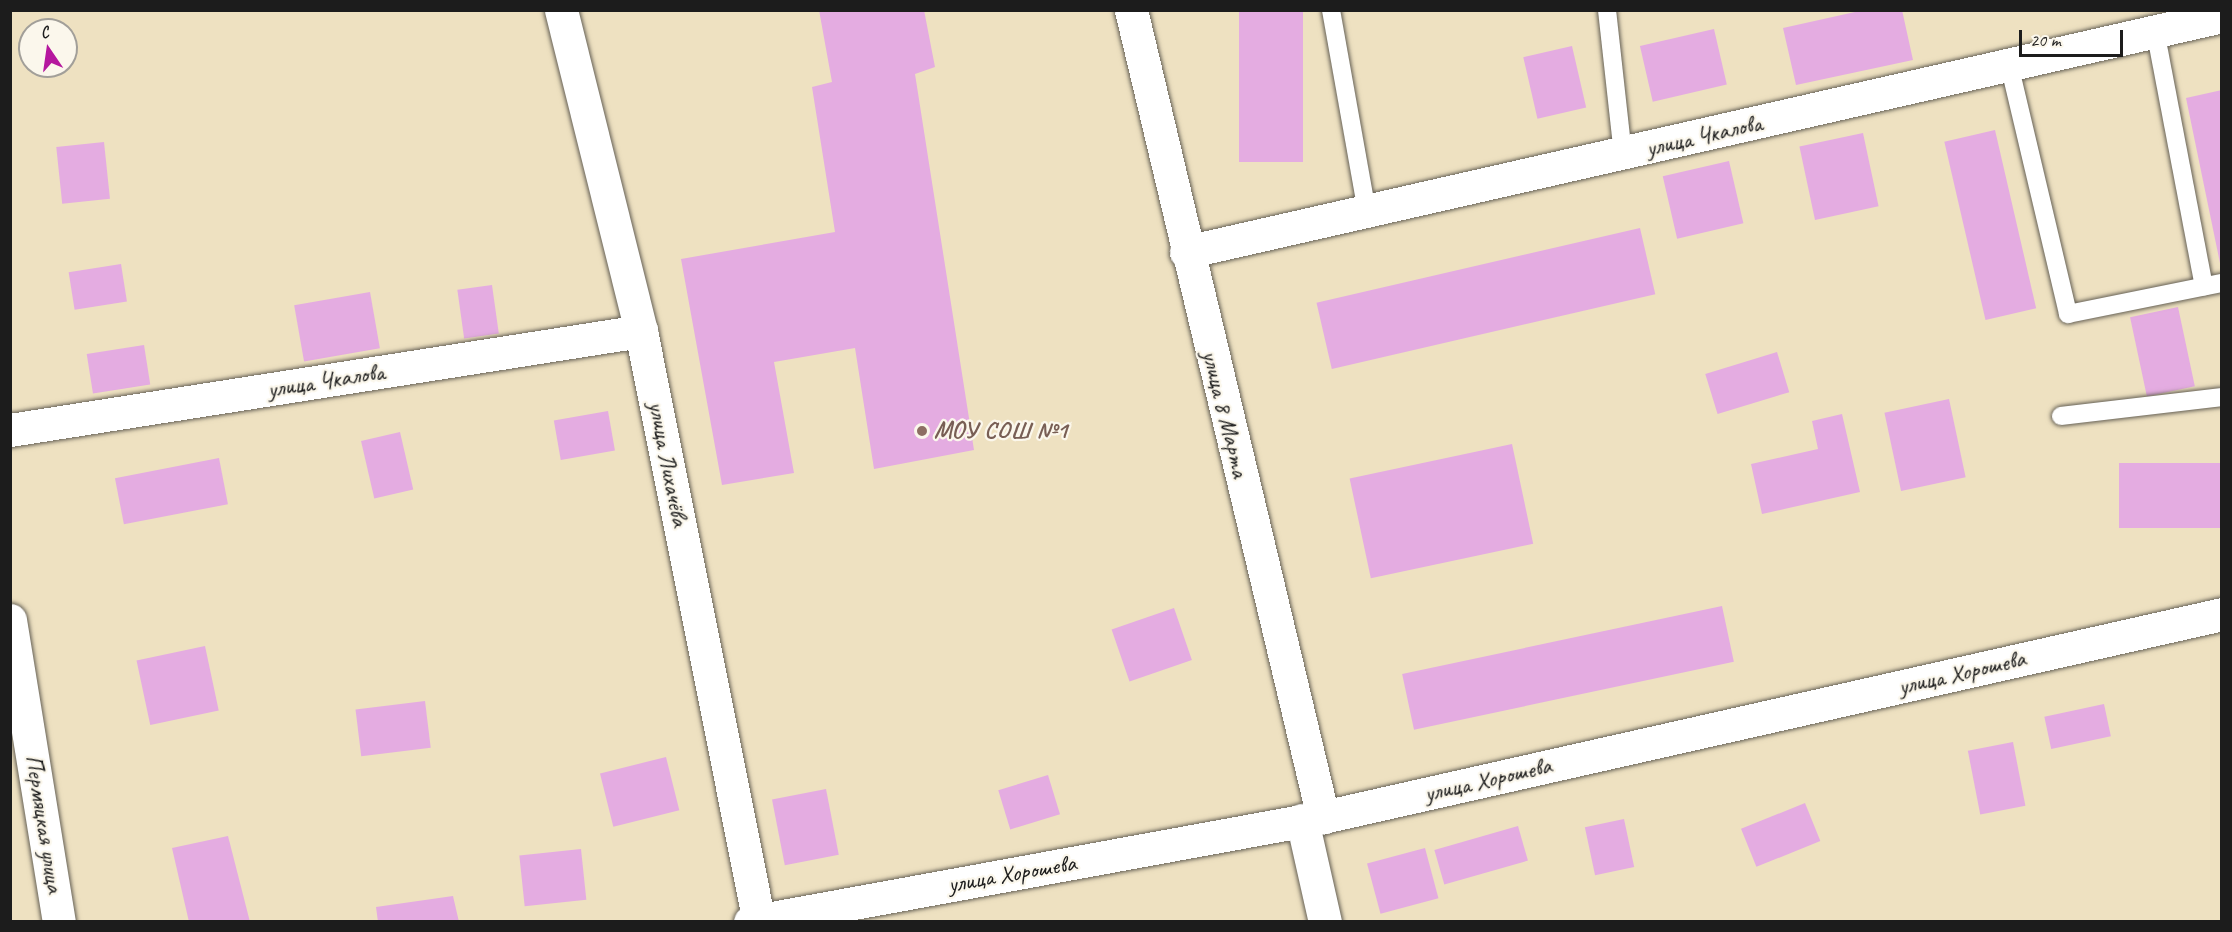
<!DOCTYPE html>
<html>
<head>
<meta charset="utf-8">
<style>
  body { margin:0 }
  #map { position:relative; width:2232px; height:932px; overflow:hidden; background:#eee1c1; font-family:Caveat,sans-serif }
  div>[style] { position:absolute }
  .building>* { inset:0; background:#e4ace1; transform-origin:0 0 }
  .roads { filter:drop-shadow(0 0 2px #666156) drop-shadow(0 0 2px #666156) }
  .service>* { height:18px; margin:-9px; padding:0 9px; transform-origin:9px; border-radius:9px; background:#fff }
  .minor>* { height:33px; margin:-16.5px; padding:0 16.5px; transform-origin:16.5px; border-radius:16.5px; background:#fff }
  .tertiary>* { height:33px; margin:-16.5px; padding:0 16.5px; transform-origin:16.5px; border-radius:16.5px; background:#fff }
  .dots>* { width:16px; height:16px; translate:-50% -50%; box-sizing:border-box; border:3px solid #fbf7ec; border-radius:50% }
  span { translate:-50% -50%; white-space:nowrap; text-align:center; line-height:1.15; -webkit-text-stroke:4.5px #fbf7ec; paint-order:stroke }
  .street-label { font-size:24px; color:#1c1c1c }
  .education-label { font-size:24px; color:#785e54; font-weight:700 }
  .left { translate:0 -50%; text-align:left }
  .frame { position:absolute; inset:0; border:12px solid #1c1c1c; pointer-events:none }
  .north { position:absolute; left:18px; top:18px; width:60px; height:60px; box-sizing:border-box; background:#fbf7ec; border:2px solid #a29f99; border-radius:50%; rotate:347deg; font-size:16px; font-weight:700; line-height:24px; text-align:center; color:#1c1c1c }
  .north::after { content:''; display:block; margin:auto; width:21px; height:27px; background:#b5179e; clip-path:polygon(50% 0,100% 100%,50% 72%,0 100%) }
  .scale { position:absolute; left:2019px; top:30px; width:104px; height:27px; box-sizing:border-box; border:3px solid #1c1c1c; border-top:0; padding-left:8px; font-size:18px; line-height:21px; white-space:nowrap; color:#1c1c1c; -webkit-text-stroke:4px #fbf7ec; paint-order:stroke }
</style>
</head>
<body>
<div id="map">
  <div class="building">
    <i style="clip-path:polygon(819px 10px,924px 10px,935px 67px,915px 74px,974px 450px,874px 469px,855px 348px,774px 362px,794px 473px,722px 485px,681px 259px,835px 232px,812px 87px,832px 82px)"></i>
    <i style="left:1239px;top:10px;width:64px;height:152px"></i>
    <i style="clip-path:polygon(1864px 10px,1902px 10px,1913px 60px,1796px 85px,1783px 28px)"></i>
    <i style="left:1714px;top:29px;width:57px;height:76px;rotate:77deg"></i>
    <i style="left:1572px;top:46px;width:63px;height:50px;rotate:77deg"></i>
    <i style="clip-path:polygon(2222px 90px,2222px 263px,2220px 263px,2186px 98px)"></i>
    <i style="left:1995px;top:130px;width:183px;height:52px;rotate:77deg"></i>
    <i style="left:1863px;top:133px;width:75px;height:65px;rotate:78deg"></i>
    <i style="left:104px;top:142px;width:57px;height:48px;rotate:84deg"></i>
    <i style="left:1729px;top:161px;width:64px;height:68px;rotate:77deg"></i>
    <i style="left:1640px;top:228px;width:68px;height:332px;rotate:77deg"></i>
    <i style="left:121px;top:264px;width:38px;height:53px;rotate:81deg"></i>
    <i style="left:492px;top:285px;width:49px;height:35px;rotate:82deg"></i>
    <i style="left:370px;top:292px;width:57px;height:77px;rotate:80deg"></i>
    <i style="left:2178px;top:307px;width:81px;height:49px;rotate:78deg"></i>
    <i style="left:144px;top:345px;width:40px;height:58px;rotate:81deg"></i>
    <i style="left:1777px;top:352px;width:42px;height:75px;rotate:73deg"></i>
    <i style="left:1949px;top:399px;width:80px;height:66px;rotate:78deg"></i>
    <i style="left:608px;top:411px;width:40px;height:55px;rotate:80deg"></i>
    <i style="clip-path:polygon(1842px 414px,1860px 492px,1762px 514px,1751px 464px,1818px 449px,1812px 421px)"></i>
    <i style="left:400px;top:432px;width:59px;height:40px;rotate:77deg"></i>
    <i style="left:1512px;top:444px;width:102px;height:166px;rotate:78deg"></i>
    <i style="left:219px;top:458px;width:47px;height:106px;rotate:79deg"></i>
    <i style="left:2222px;top:463px;width:65px;height:103px;rotate:90deg"></i>
    <i style="left:1722px;top:606px;width:57px;height:327px;rotate:78deg"></i>
    <i style="left:1174px;top:608px;width:55px;height:66px;rotate:71deg"></i>
    <i style="left:205px;top:646px;width:66px;height:70px;rotate:78deg"></i>
    <i style="left:425px;top:701px;width:47px;height:70px;rotate:83deg"></i>
    <i style="left:2104px;top:704px;width:33px;height:61px;rotate:78deg"></i>
    <i style="left:2013px;top:742px;width:65px;height:46px;rotate:79deg"></i>
    <i style="left:666px;top:757px;width:55px;height:68px;rotate:76deg"></i>
    <i style="left:1048px;top:775px;width:41px;height:52px;rotate:73deg"></i>
    <i style="left:826px;top:789px;width:67px;height:55px;rotate:79deg"></i>
    <i style="left:1805px;top:803px;width:41px;height:69px;rotate:68deg"></i>
    <i style="left:1624px;top:819px;width:49px;height:40px;rotate:78deg"></i>
    <i style="left:1518px;top:826px;width:36px;height:87px;rotate:74deg"></i>
    <i style="clip-path:polygon(228px 836px,250px 922px,189px 922px,172px 848px)"></i>
    <i style="left:1425px;top:848px;width:52px;height:60px;rotate:75deg"></i>
    <i style="left:581px;top:849px;width:51px;height:62px;rotate:84deg"></i>
    <i style="clip-path:polygon(453px 896px,459px 922px,378px 922px,376px 907px)"></i>
  </div>
  <div class="roads">
    <div class="service">
      <i style="left:1331px;top:10px;width:205px;rotate:79.9deg"></i>
      <i style="left:1607px;top:10px;width:147px;rotate:83.7deg"></i>
      <i style="left:2155px;top:30px;width:261px;rotate:79.2deg"></i>
      <i style="left:2009px;top:64px;width:257px;rotate:76.7deg"></i>
      <i style="left:2068px;top:314px;width:157px;rotate:-11.4deg"></i>
      <i style="left:2061px;top:416px;width:162px;rotate:-6.7deg"></i>
    </div>
    <div class="minor">
      <i style="left:561px;top:10px;width:331px;rotate:76deg"></i>
      <i style="left:641px;top:331px;width:603px;rotate:78.71deg"></i>
      <i style="left:1186px;top:252px;width:1063px;rotate:-12.83deg"></i>
      <i style="left:10px;top:430px;width:639px;rotate:-8.92deg"></i>
      <i style="left:10px;top:620px;width:306px;rotate:80.8deg"></i>
      <i style="left:1302px;top:820px;width:105px;rotate:77.3deg"></i>
    </div>
    <div class="tertiary">
      <i style="left:1131px;top:10px;width:830px;rotate:76.62deg"></i>
      <i style="left:750px;top:922px;width:583px;rotate:-10.38deg"></i>
      <i style="left:1323px;top:817px;width:922px;rotate:-12.72deg"></i>
    </div>
  </div>
  <div class="dots">
    <i style="left:922px;top:431px;background:#8d6e63"></i>
  </div>
  <div class="street-label">
    <span style="left:1704px;top:136px;rotate:-13deg">улица Чкалова</span>
    <span style="left:326px;top:381px;rotate:-9deg">улица Чкалова</span>
    <span style="left:1225px;top:414px;rotate:76deg">улица 8 Марта</span>
    <span style="left:668px;top:464px;rotate:79deg">улица Лихачёва</span>
    <span style="left:1962px;top:673px;rotate:-13deg">улица Хорошева</span>
    <span style="left:1488px;top:780px;rotate:-13deg">улица Хорошева</span>
    <span style="left:44px;top:824px;rotate:81deg">Пермяцкая улица</span>
    <span style="left:1012px;top:874px;rotate:-10deg">улица Хорошева</span>
  </div>
  <div class="education-label">
    <span class="left" style="left:934px;top:431px">МОУ СОШ №1</span>
  </div>
  <div class="frame"></div>
  <div class="north">С</div>
  <div class="scale">20 m</div>
</div>
</body>
</html>
